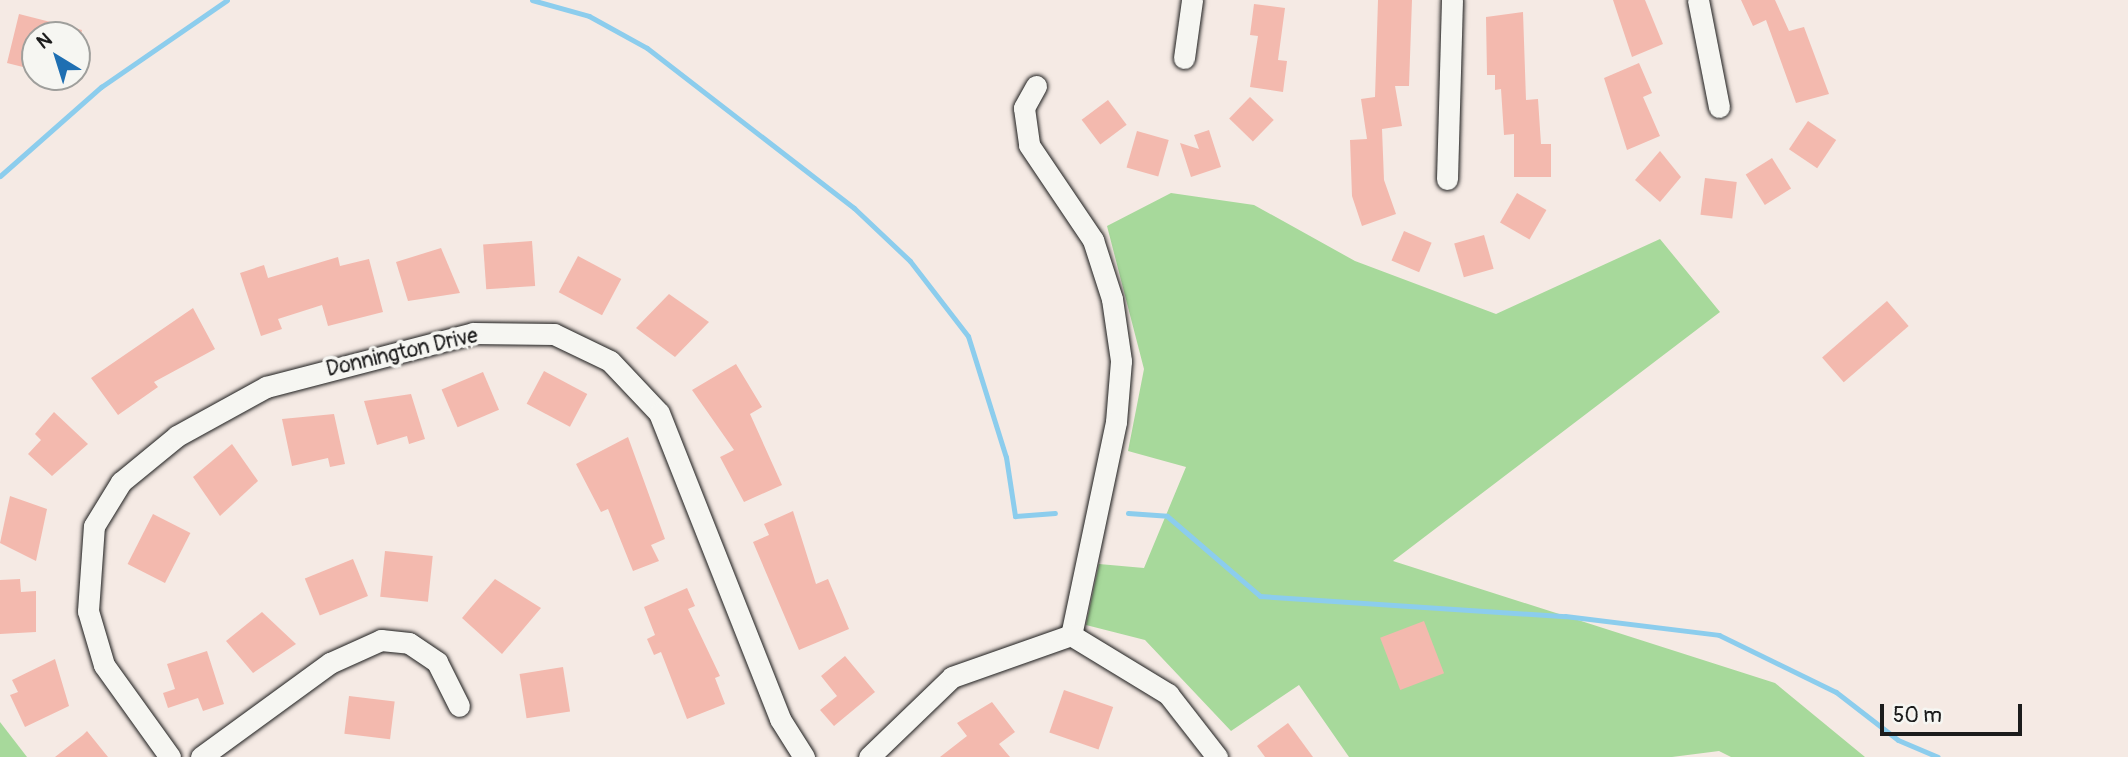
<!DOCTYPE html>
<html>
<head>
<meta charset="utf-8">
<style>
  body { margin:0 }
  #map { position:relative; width:2128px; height:757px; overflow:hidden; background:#f5eae4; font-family:Pangolin,sans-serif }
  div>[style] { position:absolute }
  .green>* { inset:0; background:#a7d99b }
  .stream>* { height:5px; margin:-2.5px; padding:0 2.5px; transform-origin:2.5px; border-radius:2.5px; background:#8ccded }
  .building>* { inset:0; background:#f3b9ae; transform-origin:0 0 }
  .roads { filter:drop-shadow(0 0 2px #1c1c1c) drop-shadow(0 0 2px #1c1c1c) }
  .street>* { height:21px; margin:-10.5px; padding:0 10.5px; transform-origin:10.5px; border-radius:10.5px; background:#f6f6f2 }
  span { translate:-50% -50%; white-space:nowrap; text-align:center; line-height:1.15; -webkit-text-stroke:7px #f6f6f2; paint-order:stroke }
  .street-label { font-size:21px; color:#1c1c1c }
  .north { position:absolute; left:21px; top:21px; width:70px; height:70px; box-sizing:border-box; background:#f6f6f2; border:2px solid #9f9f9c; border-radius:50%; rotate:322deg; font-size:19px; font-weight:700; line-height:28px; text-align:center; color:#1c1c1c }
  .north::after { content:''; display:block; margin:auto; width:24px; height:32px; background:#1f6fb2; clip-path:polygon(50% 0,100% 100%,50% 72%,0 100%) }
  .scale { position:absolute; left:1880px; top:704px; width:142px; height:32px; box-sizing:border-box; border:4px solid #1c1c1c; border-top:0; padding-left:9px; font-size:21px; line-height:24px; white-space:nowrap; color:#1c1c1c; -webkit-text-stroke:5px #f6f6f2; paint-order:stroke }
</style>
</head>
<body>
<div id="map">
  <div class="green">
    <i style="clip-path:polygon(1171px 193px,1254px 205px,1355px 261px,1496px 314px,1660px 239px,1720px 312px,1393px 561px,1775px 683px,1865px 757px,1731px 757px,1719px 751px,1672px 757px,1349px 757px,1299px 685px,1231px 731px,1145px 640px,1086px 625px,1099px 564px,1144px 568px,1186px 467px,1128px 451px,1144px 369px,1107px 226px)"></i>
    <i style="clip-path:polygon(0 722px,27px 757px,0 757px)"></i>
  </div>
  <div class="stream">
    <i style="left:532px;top:0;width:59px;rotate:15.7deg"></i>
    <i style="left:589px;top:16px;width:66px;rotate:28.9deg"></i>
    <i style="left:647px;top:48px;width:262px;rotate:37.7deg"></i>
    <i style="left:854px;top:208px;width:77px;rotate:43.4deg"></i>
    <i style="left:910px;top:261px;width:95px;rotate:52.3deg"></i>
    <i style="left:968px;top:336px;width:127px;rotate:72.6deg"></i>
    <i style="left:1006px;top:457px;width:60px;rotate:81.3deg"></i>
    <i style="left:1015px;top:516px;width:40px;rotate:-4.3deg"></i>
    <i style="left:0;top:176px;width:135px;rotate:-41.4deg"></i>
    <i style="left:101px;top:87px;width:153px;rotate:-34.6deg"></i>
    <i style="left:1128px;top:513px;width:39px;rotate:4deg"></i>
    <i style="left:1167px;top:516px;width:123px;rotate:40.7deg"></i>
    <i style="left:1260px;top:596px;width:306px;rotate:3.8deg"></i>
    <i style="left:1565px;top:616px;width:155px;rotate:7deg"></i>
    <i style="left:1719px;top:635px;width:130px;rotate:26deg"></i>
    <i style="left:1836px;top:692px;width:78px;rotate:37.7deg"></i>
    <i style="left:1898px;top:740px;width:43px;rotate:23deg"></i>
  </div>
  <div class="building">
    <i style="clip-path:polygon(1378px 0,1412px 0,1409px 86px,1395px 86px,1402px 126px,1382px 129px,1384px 180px,1396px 214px,1362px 226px,1352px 196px,1350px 140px,1367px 139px,1361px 99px,1375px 97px)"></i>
    <i style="clip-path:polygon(1613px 0,1645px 0,1663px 44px,1632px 57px)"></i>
    <i style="clip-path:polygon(1741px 0,1775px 0,1789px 31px,1804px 27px,1829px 94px,1796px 103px,1766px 20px,1753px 26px)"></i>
    <i style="clip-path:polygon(1254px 4px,1285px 8px,1278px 60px,1287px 61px,1283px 92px,1250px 87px,1258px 36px,1250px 35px)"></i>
    <i style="clip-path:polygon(1523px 12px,1526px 100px,1538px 99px,1541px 144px,1551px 144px,1551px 177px,1514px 177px,1514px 134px,1504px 135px,1501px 89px,1495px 90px,1495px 75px,1487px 75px,1486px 17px)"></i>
    <i style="clip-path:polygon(19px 14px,82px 30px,81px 35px,35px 35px,35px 70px,7px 63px)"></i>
    <i style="clip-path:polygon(1639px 63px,1652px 93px,1643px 97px,1660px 136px,1627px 150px,1604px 78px)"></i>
    <i style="left:1250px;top:97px;width:33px;height:30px;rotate:44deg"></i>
    <i style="left:1108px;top:100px;width:31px;height:33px;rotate:53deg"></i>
    <i style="left:1808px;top:121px;width:34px;height:34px;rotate:34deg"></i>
    <i style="clip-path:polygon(1209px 130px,1221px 167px,1191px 177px,1180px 143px,1199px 149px,1194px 135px)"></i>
    <i style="left:1137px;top:131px;width:33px;height:38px;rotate:16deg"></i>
    <i style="clip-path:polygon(1660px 151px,1681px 177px,1660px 202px,1635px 180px)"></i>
    <i style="left:1772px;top:158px;width:36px;height:31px;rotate:58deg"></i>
    <i style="left:1705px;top:178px;width:32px;height:37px;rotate:7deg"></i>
    <i style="left:1517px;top:193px;width:34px;height:34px;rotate:30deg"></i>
    <i style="left:1404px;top:231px;width:30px;height:32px;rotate:23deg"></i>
    <i style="left:1484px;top:235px;width:35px;height:31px;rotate:74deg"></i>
    <i style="left:532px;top:241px;width:45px;height:49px;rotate:86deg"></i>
    <i style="clip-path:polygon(441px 248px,460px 293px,408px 301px,396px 262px)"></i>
    <i style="left:578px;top:256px;width:49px;height:41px;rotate:28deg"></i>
    <i style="clip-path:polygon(338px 257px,340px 266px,369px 259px,383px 312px,328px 326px,322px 305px,278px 319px,282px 329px,261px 336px,240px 273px,264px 265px,268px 278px)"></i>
    <i style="clip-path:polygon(669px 294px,709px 322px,675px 357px,636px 328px)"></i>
    <i style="left:1887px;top:301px;width:33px;height:86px;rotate:49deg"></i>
    <i style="clip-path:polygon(193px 308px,215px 349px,154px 382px,158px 387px,118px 415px,91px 378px)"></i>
    <i style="clip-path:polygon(736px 364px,762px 407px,750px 414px,782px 485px,744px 502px,720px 457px,734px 450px,692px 390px)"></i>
    <i style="left:544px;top:371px;width:49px;height:37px;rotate:28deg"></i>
    <i style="left:483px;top:372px;width:41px;height:45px;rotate:67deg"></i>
    <i style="clip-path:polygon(411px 394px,425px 439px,409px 444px,407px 436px,377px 445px,364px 401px)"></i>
    <i style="clip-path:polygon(54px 412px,88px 444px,52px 476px,28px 454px,41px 440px,35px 434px)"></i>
    <i style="clip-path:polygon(334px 414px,345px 464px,330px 467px,328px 458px,292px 466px,282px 419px)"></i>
    <i style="clip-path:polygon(628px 437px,665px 539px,651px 545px,659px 561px,633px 571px,608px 509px,601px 512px,576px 464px)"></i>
    <i style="clip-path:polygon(232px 444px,258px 481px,220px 516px,193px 477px)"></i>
    <i style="clip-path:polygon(10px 496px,47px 509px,36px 561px,0 543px)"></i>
    <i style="clip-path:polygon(793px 511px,816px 584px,828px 579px,849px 629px,799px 650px,753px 542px,769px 535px,764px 524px)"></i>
    <i style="left:153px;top:514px;width:42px;height:56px;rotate:27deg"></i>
    <i style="left:385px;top:551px;width:48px;height:46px;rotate:6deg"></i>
    <i style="left:353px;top:559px;width:40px;height:52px;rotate:68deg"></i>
    <i style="clip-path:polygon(20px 579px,21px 592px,36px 591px,36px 632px,0 634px,0 580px)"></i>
    <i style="clip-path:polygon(495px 579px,541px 608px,502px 654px,462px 618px)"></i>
    <i style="clip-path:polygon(687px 588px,695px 606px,688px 609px,720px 676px,715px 678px,725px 704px,687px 719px,661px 652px,654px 655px,647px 639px,655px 635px,644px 607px)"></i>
    <i style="clip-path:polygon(262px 612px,296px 644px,253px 673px,226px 641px)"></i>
    <i style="left:1424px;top:621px;width:56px;height:47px;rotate:69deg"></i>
    <i style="clip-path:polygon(207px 651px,224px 704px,203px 711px,198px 698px,168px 708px,163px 693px,175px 689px,167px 664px)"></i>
    <i style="clip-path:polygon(845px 656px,875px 692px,834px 726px,820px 710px,837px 696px,821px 676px)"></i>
    <i style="clip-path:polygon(55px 659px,69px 706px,25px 727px,10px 695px,18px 692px,12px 680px)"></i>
    <i style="left:563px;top:667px;width:45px;height:44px;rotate:81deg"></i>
    <i style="left:1064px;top:690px;width:52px;height:45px;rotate:19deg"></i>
    <i style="left:349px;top:696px;width:46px;height:38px;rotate:7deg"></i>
    <i style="clip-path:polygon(992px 702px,1015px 732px,999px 744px,1010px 757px,940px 757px,967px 736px,957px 723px)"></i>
    <i style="clip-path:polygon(1288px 723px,1313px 757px,1265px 757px,1257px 746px)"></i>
    <i style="clip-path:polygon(87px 731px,108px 757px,55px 757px,83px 735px)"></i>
  </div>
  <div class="roads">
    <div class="street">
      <i style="left:1698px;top:0;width:109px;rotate:78.9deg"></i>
      <i style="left:1184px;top:58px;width:59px;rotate:-82.1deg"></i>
      <i style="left:1036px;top:86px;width:25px;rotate:119deg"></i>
      <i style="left:1024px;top:108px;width:37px;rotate:82deg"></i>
      <i style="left:1029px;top:145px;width:115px;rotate:56deg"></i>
      <i style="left:1093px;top:240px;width:62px;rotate:72.1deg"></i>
      <i style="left:1112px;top:299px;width:63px;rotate:81.7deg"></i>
      <i style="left:1121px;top:361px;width:61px;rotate:94.7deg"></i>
      <i style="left:1116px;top:422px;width:218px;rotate:101.9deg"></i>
      <i style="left:1447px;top:179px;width:179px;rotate:-88.4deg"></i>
      <i style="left:170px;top:757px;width:113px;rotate:-125.7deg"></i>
      <i style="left:104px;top:665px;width:56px;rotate:-106.5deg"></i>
      <i style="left:88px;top:611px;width:85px;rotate:-86deg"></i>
      <i style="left:94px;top:526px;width:52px;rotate:-58.5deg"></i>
      <i style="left:121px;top:482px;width:72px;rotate:-39.4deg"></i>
      <i style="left:177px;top:436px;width:102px;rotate:-28.8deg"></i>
      <i style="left:266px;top:387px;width:214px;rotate:-14.6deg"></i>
      <i style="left:473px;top:333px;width:81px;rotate:0.7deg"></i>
      <i style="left:554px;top:334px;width:62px;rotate:25.7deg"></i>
      <i style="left:610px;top:361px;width:71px;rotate:46.7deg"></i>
      <i style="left:659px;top:413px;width:329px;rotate:68.4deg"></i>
      <i style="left:780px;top:719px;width:45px;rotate:57.7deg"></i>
      <i style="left:201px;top:757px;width:160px;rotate:-36.1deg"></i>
      <i style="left:330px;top:663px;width:56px;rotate:-24.3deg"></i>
      <i style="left:381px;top:640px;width:28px;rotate:6deg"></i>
      <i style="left:409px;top:643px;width:34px;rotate:34deg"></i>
      <i style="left:437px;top:662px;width:49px;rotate:63.4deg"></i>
      <i style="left:869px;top:757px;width:115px;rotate:-43.9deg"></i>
      <i style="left:952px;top:677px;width:126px;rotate:-19.4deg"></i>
      <i style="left:1071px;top:635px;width:114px;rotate:31.3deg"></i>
      <i style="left:1168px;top:694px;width:80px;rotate:52.1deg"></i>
    </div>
  </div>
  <div class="street-label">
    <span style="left:402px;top:353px;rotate:-13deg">Donnington Drive</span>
  </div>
  <div class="north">N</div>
  <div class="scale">50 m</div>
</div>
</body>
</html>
